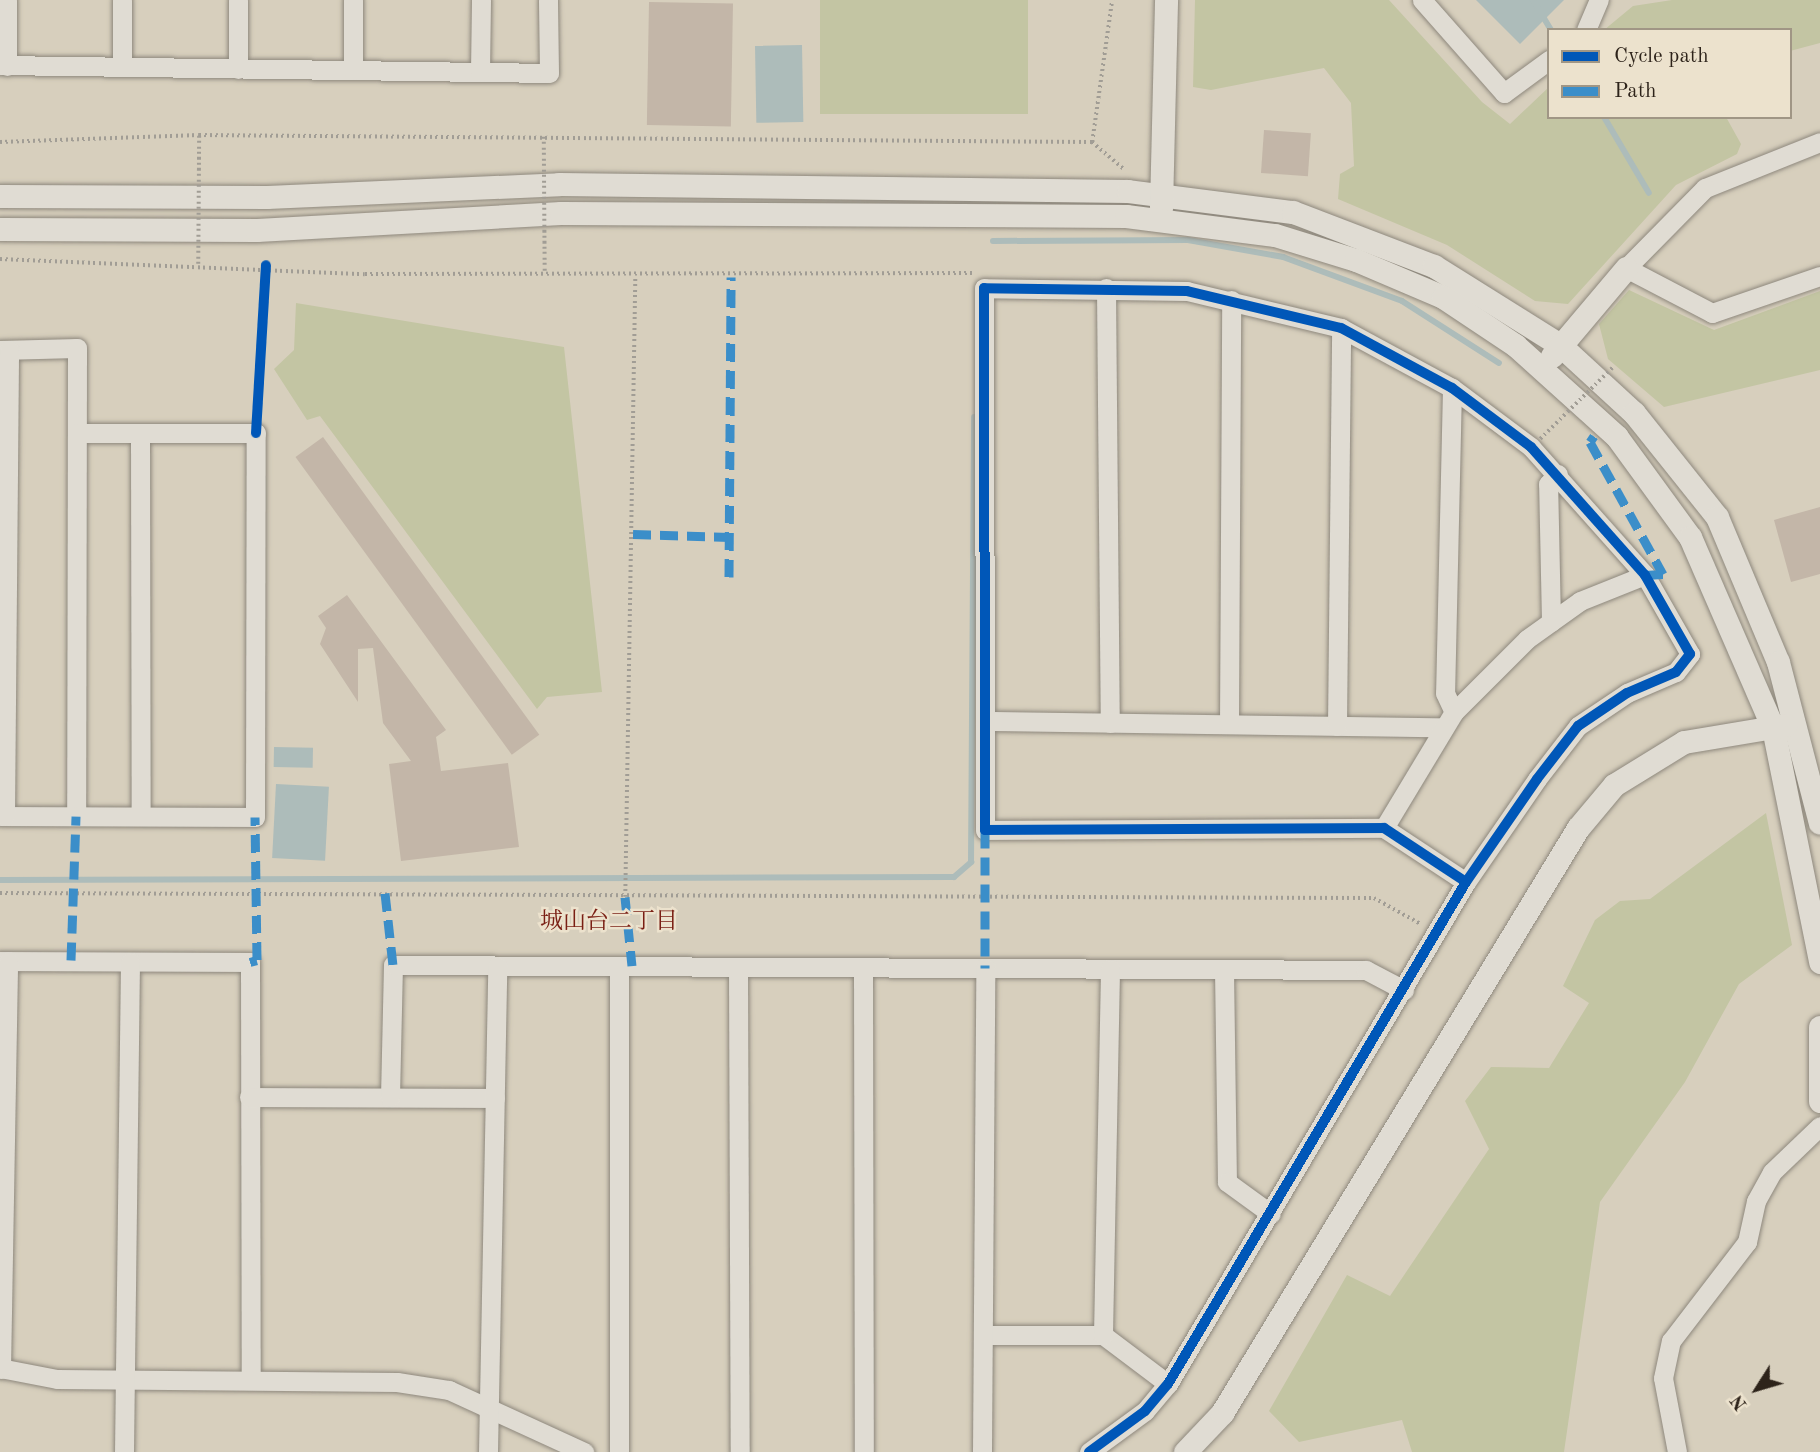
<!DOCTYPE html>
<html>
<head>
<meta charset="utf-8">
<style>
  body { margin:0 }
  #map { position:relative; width:1820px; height:1452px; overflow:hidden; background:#d7cfbd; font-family:"Old Standard TT","Noto Serif JP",serif }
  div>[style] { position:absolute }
  .green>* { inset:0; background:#c3c5a3; transform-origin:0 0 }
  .water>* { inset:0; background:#adbcba; transform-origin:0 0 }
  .stream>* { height:6px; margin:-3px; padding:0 3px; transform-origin:3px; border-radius:3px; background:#adbcba }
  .building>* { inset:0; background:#c3b6a8; transform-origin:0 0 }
  .path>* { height:3.5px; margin-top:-1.75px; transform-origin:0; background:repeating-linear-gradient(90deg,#a19d95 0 2px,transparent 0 5.5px) }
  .roads { filter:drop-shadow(0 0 2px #8e887d) drop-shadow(0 0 2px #8e887d) }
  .minor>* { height:19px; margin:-9.5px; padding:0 9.5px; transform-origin:9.5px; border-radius:9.5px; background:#e0dcd3 }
  .tertiary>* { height:23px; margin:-11.5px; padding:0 11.5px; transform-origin:11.5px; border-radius:11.5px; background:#e0dcd3 }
  .path-bridge>* { height:3.5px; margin-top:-1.75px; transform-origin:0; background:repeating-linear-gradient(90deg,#a19d95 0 2px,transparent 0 5.5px) }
  .quiet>* { height:9px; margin-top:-4.5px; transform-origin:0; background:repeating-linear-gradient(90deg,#3b8ec9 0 18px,transparent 0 27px) }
  .cycleway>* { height:10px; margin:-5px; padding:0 5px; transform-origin:5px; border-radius:5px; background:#0057b8 }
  span { translate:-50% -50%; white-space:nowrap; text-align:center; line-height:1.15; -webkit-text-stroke:5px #ece2cd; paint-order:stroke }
  .neighbourhood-label { font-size:23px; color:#7a1f14 }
  .legend { position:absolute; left:1547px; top:28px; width:245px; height:91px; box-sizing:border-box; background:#ece2cd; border:2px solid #a09685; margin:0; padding:9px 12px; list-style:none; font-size:21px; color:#2d231a }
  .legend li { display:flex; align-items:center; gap:14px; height:35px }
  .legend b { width:35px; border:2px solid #a09685 }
  .north { position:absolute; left:1722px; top:1354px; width:70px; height:70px; -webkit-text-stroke:5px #ece2cd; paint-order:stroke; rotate:233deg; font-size:19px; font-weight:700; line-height:28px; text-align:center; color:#2d231a }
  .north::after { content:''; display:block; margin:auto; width:24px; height:32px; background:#2d231a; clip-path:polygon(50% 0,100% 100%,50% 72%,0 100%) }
</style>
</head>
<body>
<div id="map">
  <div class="green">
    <i style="left:820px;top:0;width:208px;height:114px"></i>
    <i style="clip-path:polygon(1195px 0,1389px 0,1482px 102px,1510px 124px,1549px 87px,1549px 117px,1726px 117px,1741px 144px,1737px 154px,1676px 185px,1568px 304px,1535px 301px,1447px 245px,1338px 199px,1340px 174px,1354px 166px,1351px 103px,1324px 68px,1211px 90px,1193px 87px)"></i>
    <i style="clip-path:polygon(1672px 0,1820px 0,1820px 43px,1790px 51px,1790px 30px,1604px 30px,1633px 6px)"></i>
    <i style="clip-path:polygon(1629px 290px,1714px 330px,1820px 291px,1820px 370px,1664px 407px,1608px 359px,1599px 324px)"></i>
    <i style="clip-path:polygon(296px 303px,564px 347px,602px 692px,547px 697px,537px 709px,320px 416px,307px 420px,274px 369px,294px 350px)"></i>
    <i style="clip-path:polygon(1766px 813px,1792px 945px,1739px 984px,1685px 1082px,1600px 1202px,1564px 1452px,1412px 1452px,1402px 1420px,1299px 1442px,1269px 1411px,1347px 1275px,1390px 1296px,1489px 1149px,1465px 1101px,1491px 1067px,1549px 1068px,1589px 1003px,1563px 986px,1595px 920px,1620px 901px,1650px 899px)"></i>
  </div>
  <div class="water">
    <i style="clip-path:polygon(1476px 0,1564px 0,1520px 44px)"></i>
    <i style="left:802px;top:45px;width:77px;height:47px;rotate:89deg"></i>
    <i style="left:274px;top:747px;width:39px;height:20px;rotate:1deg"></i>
    <i style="left:276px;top:784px;width:53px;height:74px;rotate:3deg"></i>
  </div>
  <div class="stream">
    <i style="left:1533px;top:0;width:35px;rotate:59deg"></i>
    <i style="left:1604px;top:117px;width:88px;rotate:59.4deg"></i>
    <i style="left:993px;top:241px;width:195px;rotate:-0.3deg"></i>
    <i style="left:1188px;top:240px;width:97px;rotate:10.1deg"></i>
    <i style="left:1283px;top:257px;width:127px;rotate:20.3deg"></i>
    <i style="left:1402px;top:301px;width:115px;rotate:32.6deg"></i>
    <i style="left:0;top:880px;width:954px;rotate:-0.18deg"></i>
    <i style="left:954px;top:877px;width:23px;rotate:-41deg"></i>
    <i style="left:971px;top:862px;width:445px;rotate:-89.6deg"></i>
  </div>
  <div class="building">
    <i style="left:649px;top:2px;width:84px;height:123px;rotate:1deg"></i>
    <i style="left:1264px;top:130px;width:47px;height:43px;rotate:4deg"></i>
    <i style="left:323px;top:437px;width:368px;height:34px;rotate:54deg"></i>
    <i style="clip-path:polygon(1820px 507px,1820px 574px,1791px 582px,1774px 520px)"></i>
    <i style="clip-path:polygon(347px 595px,446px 730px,436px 737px,441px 771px,508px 763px,519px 847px,401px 861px,389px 764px,411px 761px,383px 723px,373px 648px,358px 649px,358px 702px,320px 644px,326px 628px,318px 616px)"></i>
  </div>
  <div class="path">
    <i style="left:0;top:142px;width:199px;rotate:-2deg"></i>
    <i style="left:199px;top:135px;width:893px;rotate:0.45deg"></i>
    <i style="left:1092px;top:142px;width:143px;rotate:-82deg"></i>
    <i style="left:1092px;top:142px;width:43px;rotate:40.3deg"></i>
    <i style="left:0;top:259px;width:365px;rotate:2.4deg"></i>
    <i style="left:365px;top:274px;width:607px;rotate:-0.09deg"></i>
    <i style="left:0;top:893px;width:1374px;rotate:0.21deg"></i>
    <i style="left:1374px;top:898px;width:54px;rotate:29deg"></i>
    <i style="left:625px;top:897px;width:619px;rotate:-89.07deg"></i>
  </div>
  <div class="roads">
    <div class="minor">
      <i style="left:1422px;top:0;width:124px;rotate:48.6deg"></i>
      <i style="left:1504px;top:93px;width:56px;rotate:-36.3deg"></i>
      <i style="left:1586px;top:30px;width:33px;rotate:-67deg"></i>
      <i style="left:0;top:65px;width:549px;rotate:0.83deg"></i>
      <i style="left:549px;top:73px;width:73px;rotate:-90.8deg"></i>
      <i style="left:7px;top:66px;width:66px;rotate:-90deg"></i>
      <i style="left:122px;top:67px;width:67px;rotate:-90deg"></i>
      <i style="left:238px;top:69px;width:69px;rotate:-90deg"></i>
      <i style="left:353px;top:70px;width:70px;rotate:-90deg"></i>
      <i style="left:480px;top:72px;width:72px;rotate:-89.2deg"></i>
      <i style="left:1820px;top:142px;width:124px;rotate:158.2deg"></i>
      <i style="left:1705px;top:188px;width:112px;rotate:134.6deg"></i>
      <i style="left:1626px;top:268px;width:97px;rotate:27.6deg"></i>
      <i style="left:1712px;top:313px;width:114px;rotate:-18.9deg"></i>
      <i style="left:1106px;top:288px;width:435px;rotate:89.5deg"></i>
      <i style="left:0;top:350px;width:77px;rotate:-1.5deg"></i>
      <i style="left:77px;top:348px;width:468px;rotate:90.1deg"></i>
      <i style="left:1452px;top:388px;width:305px;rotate:91.3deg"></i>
      <i style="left:1445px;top:693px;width:21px;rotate:65deg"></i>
      <i style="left:140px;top:433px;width:383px;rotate:89.9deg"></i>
      <i style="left:1551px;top:622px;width:138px;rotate:-91.2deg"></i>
      <i style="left:1548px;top:484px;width:14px;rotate:-45deg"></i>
      <i style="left:985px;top:721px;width:458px;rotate:0.8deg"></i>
      <i style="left:1229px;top:724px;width:424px;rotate:-89.7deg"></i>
      <i style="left:1337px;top:726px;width:398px;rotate:-89.4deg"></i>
      <i style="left:0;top:816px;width:255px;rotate:0.2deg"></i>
      <i style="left:255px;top:817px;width:384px;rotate:-89.9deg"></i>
      <i style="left:256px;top:433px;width:179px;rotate:180deg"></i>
      <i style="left:5px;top:816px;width:466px;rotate:-89.5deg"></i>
      <i style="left:1384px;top:828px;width:135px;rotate:-58.9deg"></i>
      <i style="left:1454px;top:712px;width:103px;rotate:-45deg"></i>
      <i style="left:1527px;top:639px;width:65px;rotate:-35.6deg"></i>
      <i style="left:1580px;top:601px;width:70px;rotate:-21.8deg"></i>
      <i style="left:0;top:961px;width:250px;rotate:0.2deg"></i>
      <i style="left:250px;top:962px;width:417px;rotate:89.9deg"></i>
      <i style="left:619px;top:966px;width:486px;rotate:90deg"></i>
      <i style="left:738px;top:967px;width:485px;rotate:89.8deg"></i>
      <i style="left:863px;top:968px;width:484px;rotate:89.9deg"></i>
      <i style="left:1224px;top:969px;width:213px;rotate:89.2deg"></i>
      <i style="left:1227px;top:1182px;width:54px;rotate:36deg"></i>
      <i style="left:249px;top:1097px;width:246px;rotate:0.2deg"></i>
      <i style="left:390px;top:1097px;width:132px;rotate:-88.7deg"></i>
      <i style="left:393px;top:965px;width:973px;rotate:0.29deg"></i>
      <i style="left:1366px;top:970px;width:43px;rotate:27.8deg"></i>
      <i style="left:983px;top:1335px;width:120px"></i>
      <i style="left:1103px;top:1335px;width:81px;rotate:37deg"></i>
      <i style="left:1103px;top:1335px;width:366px;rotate:-88.9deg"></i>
      <i style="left:0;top:1368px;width:58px;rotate:10.9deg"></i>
      <i style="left:57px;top:1379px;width:340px;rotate:0.5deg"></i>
      <i style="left:397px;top:1382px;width:53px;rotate:8.7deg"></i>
      <i style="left:449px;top:1390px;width:149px;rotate:24.7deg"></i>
      <i style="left:1px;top:1369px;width:408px;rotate:-89deg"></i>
      <i style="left:124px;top:1452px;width:490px;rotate:-89.3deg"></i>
      <i style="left:488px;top:1452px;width:486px;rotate:-88.9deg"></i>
      <i style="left:982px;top:1452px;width:484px;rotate:-89.6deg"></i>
      <i style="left:1089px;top:1452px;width:69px;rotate:-36.2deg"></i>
      <i style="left:1145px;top:1411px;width:35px;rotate:-50deg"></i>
      <i style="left:1168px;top:1384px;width:584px;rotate:-59.31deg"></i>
      <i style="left:1466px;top:882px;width:125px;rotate:-55.4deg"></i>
      <i style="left:1537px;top:779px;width:67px;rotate:-52.3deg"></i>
      <i style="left:1578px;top:726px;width:59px;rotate:-34deg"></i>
      <i style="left:1627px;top:693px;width:53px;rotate:-23.2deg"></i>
      <i style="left:1676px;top:672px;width:23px;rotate:-52deg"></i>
      <i style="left:1690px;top:654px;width:91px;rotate:-119.7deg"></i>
      <i style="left:1645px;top:575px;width:171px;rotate:-131.7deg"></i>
      <i style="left:1531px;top:447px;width:99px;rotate:-143.2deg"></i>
      <i style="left:1452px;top:388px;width:126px;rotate:-151.6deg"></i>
      <i style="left:1341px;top:328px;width:158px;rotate:-166.5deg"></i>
      <i style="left:1187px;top:291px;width:203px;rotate:-179.2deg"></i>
      <i style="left:984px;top:288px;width:542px;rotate:89.89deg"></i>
      <i style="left:985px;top:830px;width:399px;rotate:-0.3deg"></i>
      <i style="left:1384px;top:828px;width:98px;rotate:33.4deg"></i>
      <i style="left:1677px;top:1452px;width:75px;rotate:-100.7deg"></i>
      <i style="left:1663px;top:1378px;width:38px;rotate:-78deg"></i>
      <i style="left:1671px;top:1341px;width:125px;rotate:-52.5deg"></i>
      <i style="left:1747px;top:1242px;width:42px;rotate:-77.6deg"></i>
      <i style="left:1756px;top:1201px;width:33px;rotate:-61deg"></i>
      <i style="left:1772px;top:1172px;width:66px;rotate:-43.8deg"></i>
    </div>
    <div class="tertiary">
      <i style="left:0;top:196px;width:267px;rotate:0.2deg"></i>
      <i style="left:267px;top:197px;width:292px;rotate:-2.5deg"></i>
      <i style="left:559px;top:184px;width:569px;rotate:0.7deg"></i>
      <i style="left:1128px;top:191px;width:166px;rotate:7.3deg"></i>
      <i style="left:1293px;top:212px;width:151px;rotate:21deg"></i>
      <i style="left:1434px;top:266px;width:149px;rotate:32.1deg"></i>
      <i style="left:1560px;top:345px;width:100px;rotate:42.6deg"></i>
      <i style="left:1634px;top:413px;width:133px;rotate:51.4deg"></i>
      <i style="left:1717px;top:517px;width:157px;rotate:67.2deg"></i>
      <i style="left:1778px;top:662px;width:166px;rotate:75.4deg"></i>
      <i style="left:1161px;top:207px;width:207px;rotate:-88.6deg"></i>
      <i style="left:0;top:229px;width:257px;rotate:0.2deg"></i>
      <i style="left:257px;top:230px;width:304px;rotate:-3.2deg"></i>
      <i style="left:561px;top:213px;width:565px;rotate:0.3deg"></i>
      <i style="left:1126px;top:216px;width:150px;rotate:7.3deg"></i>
      <i style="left:1275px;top:235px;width:85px;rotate:17.2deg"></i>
      <i style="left:1356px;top:260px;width:95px;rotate:23deg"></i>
      <i style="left:1443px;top:297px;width:87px;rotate:33.7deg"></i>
      <i style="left:1515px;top:345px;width:137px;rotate:42deg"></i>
      <i style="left:1617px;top:437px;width:124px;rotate:53.9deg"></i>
      <i style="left:1690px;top:537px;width:208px;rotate:66.5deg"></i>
      <i style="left:1773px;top:728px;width:239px;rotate:78.6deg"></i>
      <i style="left:1552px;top:356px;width:115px;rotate:-49.9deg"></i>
      <i style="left:1820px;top:1027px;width:74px;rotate:90deg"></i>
      <i style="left:1185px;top:1452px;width:54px;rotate:-46.5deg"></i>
      <i style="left:1222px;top:1413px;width:685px;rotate:-58.68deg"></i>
      <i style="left:1578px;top:828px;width:56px;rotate:-50.1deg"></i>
      <i style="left:1614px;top:785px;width:82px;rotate:-31.6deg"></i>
      <i style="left:1684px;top:742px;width:103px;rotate:-9.5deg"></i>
    </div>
  </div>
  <div class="path-bridge">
    <i style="left:544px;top:137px;width:134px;rotate:89.6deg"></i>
    <i style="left:198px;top:264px;width:129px;rotate:-89.6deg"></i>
    <i style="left:1540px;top:439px;width:103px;rotate:-44.6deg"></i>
  </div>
  <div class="quiet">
    <i style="left:1594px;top:436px;width:7px;rotate:124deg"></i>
    <i style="left:1590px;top:442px;width:151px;rotate:61.1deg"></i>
    <i style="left:1663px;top:574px;width:18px;rotate:177deg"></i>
    <i style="left:633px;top:534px;width:97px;rotate:1.8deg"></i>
    <i style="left:729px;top:577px;width:300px;rotate:-89.6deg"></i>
    <i style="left:985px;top:830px;width:138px;rotate:90deg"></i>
    <i style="left:385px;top:893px;width:72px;rotate:83.7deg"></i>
    <i style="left:625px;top:897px;width:69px;rotate:84.2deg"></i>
    <i style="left:71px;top:960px;width:144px;rotate:-88deg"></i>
    <i style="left:250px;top:962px;width:7px;rotate:-16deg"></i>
    <i style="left:257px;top:960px;width:143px;rotate:-90.8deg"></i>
  </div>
  <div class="cycleway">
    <i style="left:256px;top:433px;width:168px;rotate:-86.6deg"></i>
    <i style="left:1089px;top:1452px;width:69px;rotate:-36.2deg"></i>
    <i style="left:1145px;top:1411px;width:35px;rotate:-50deg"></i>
    <i style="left:1168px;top:1384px;width:584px;rotate:-59.31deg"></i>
    <i style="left:1466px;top:882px;width:125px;rotate:-55.4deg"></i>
    <i style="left:1537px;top:779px;width:67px;rotate:-52.3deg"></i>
    <i style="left:1578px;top:726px;width:59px;rotate:-34deg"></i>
    <i style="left:1627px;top:693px;width:53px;rotate:-23.2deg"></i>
    <i style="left:1676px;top:672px;width:23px;rotate:-52deg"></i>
    <i style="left:1690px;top:654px;width:91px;rotate:-119.7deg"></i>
    <i style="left:1645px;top:575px;width:171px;rotate:-131.7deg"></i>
    <i style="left:1531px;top:447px;width:99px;rotate:-143.2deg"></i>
    <i style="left:1452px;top:388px;width:126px;rotate:-151.6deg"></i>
    <i style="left:1341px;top:328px;width:158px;rotate:-166.5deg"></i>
    <i style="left:1187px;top:291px;width:203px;rotate:-179.2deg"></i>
    <i style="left:984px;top:288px;width:542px;rotate:89.89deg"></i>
    <i style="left:985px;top:830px;width:399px;rotate:-0.3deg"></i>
    <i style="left:1384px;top:828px;width:98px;rotate:33.4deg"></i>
  </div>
  <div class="neighbourhood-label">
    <span style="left:609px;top:922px">城山台二丁目</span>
  </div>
  <ul class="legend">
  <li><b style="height:9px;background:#0057b8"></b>Cycle path</li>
  <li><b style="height:9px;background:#3b8ec9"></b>Path</li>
  </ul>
  <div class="north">N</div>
</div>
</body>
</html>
